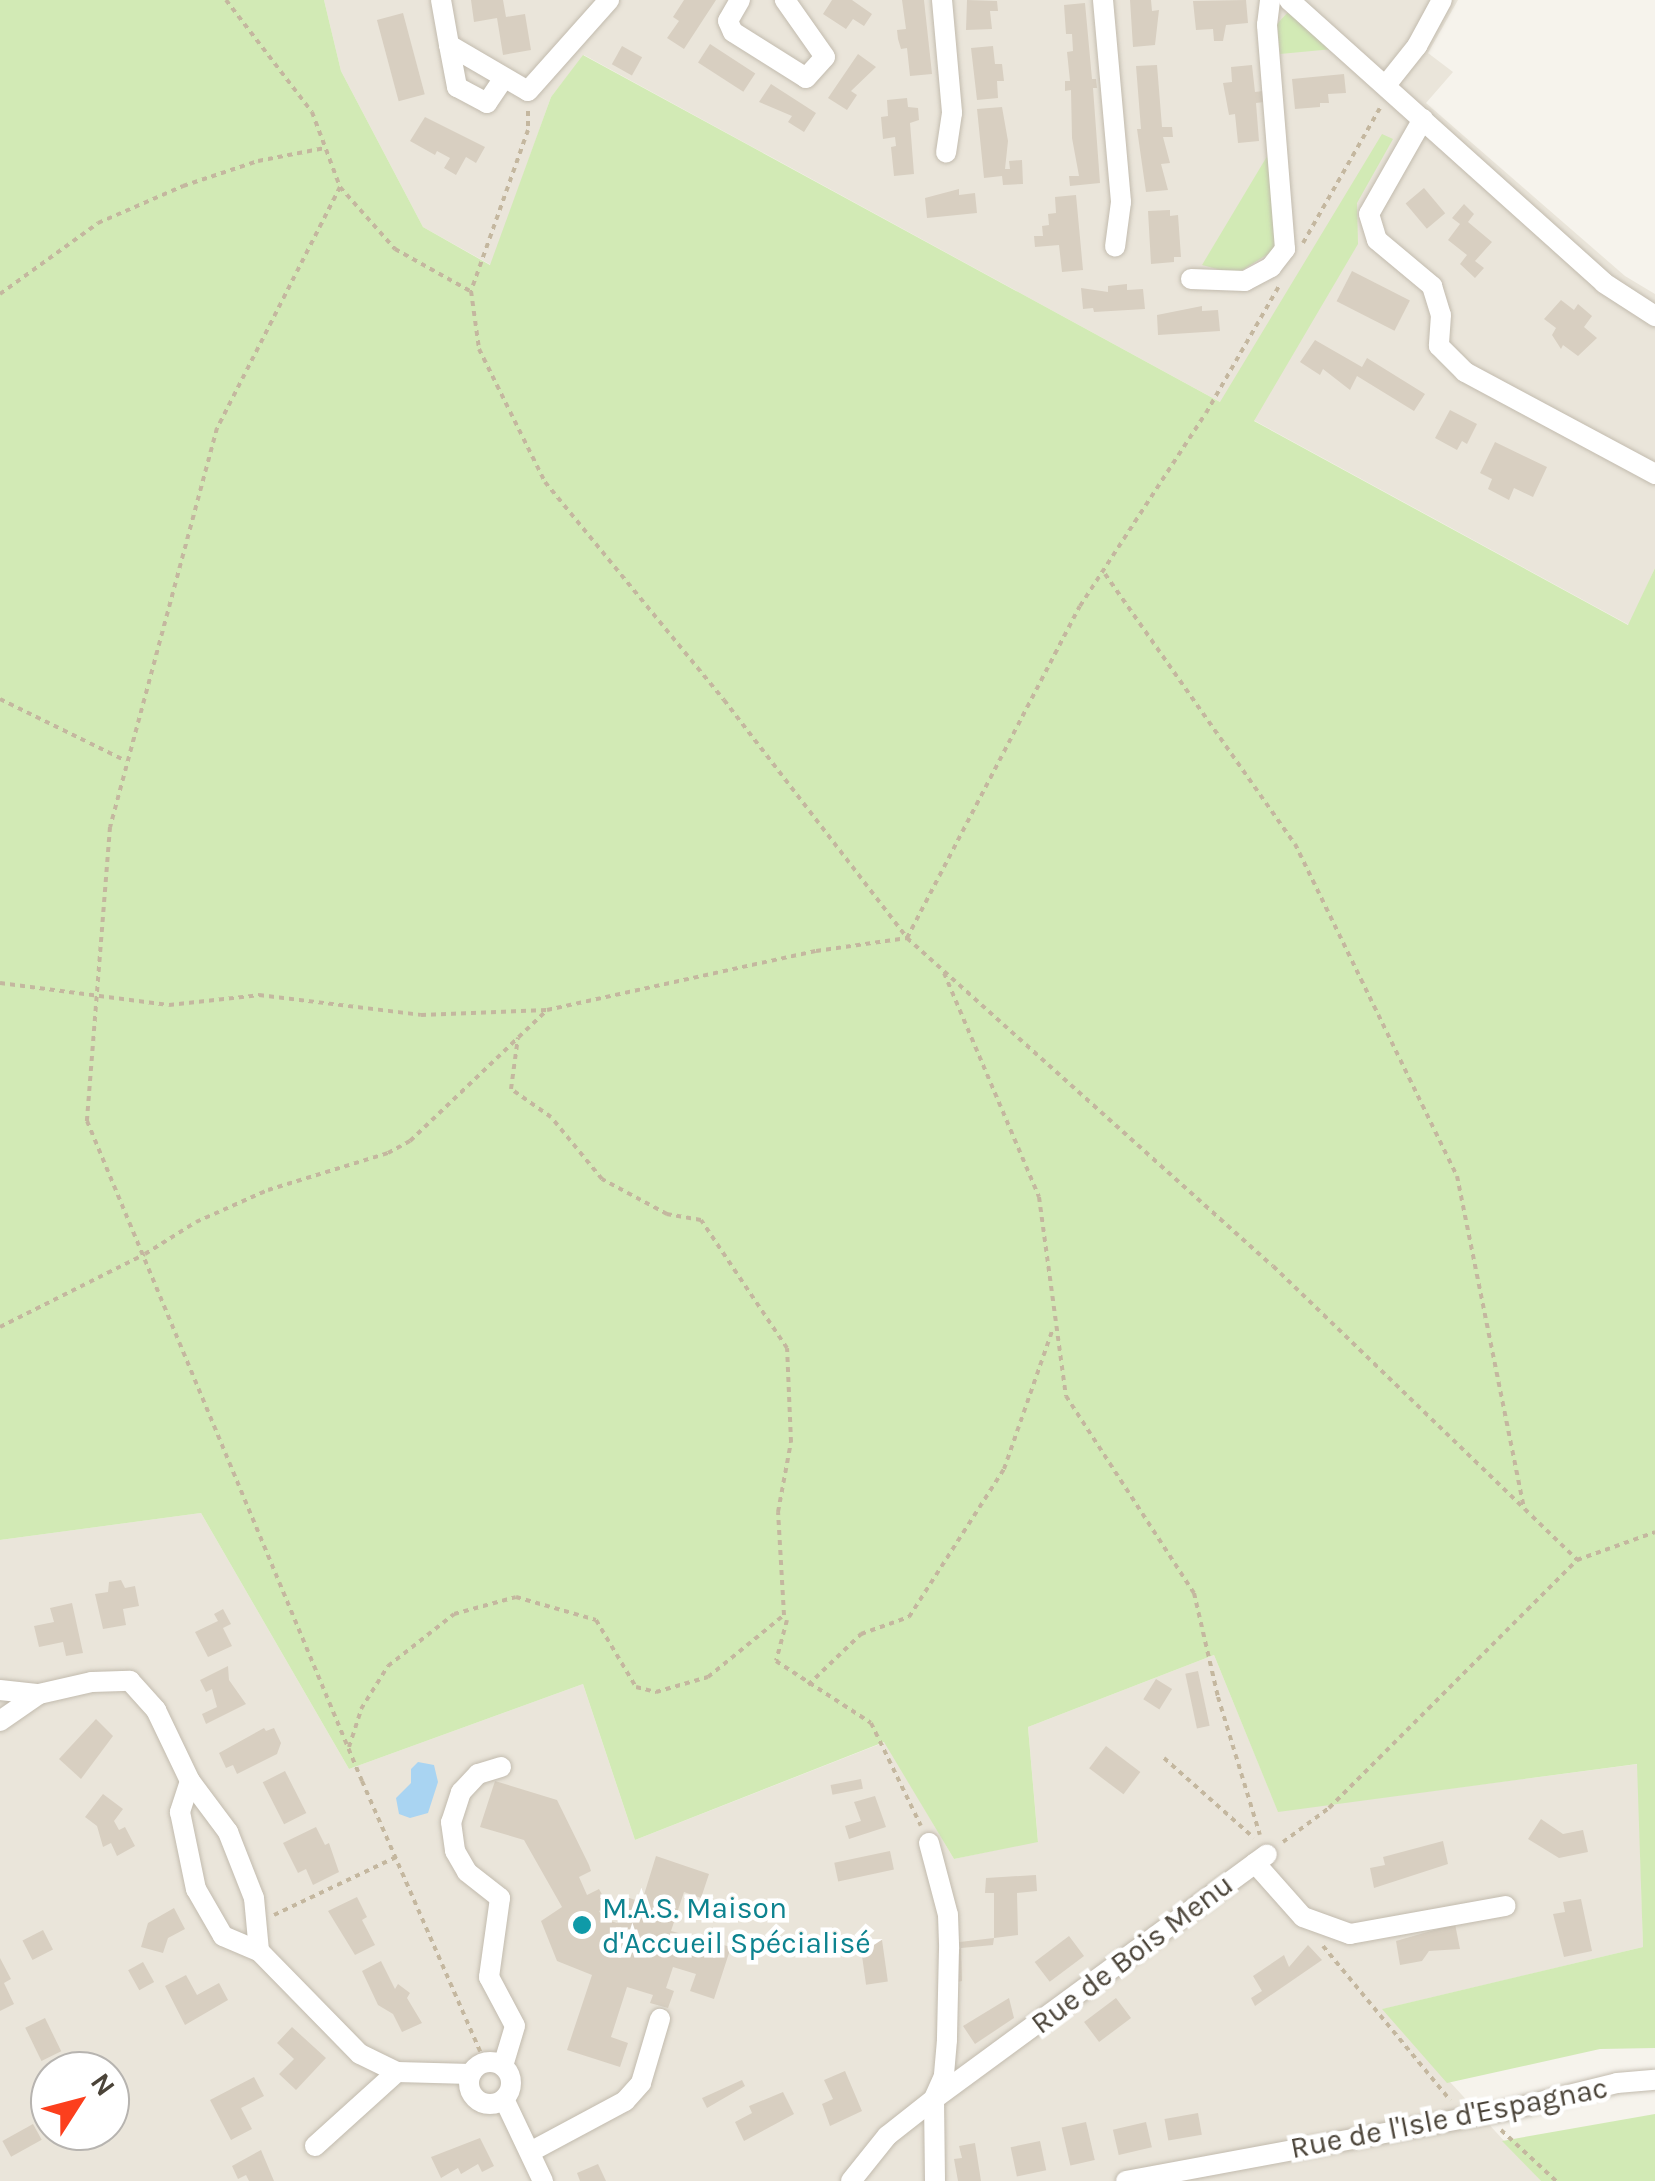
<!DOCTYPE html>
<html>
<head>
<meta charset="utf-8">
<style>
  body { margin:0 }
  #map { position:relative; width:1655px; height:2181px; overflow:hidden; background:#f6f3ec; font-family:Karla,sans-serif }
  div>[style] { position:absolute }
  .residential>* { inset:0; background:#eae5da }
  .green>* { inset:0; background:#d2eab5 }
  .water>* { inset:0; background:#a9d4f2 }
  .building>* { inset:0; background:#d8cfc1; transform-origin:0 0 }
  .path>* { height:4px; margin-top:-2px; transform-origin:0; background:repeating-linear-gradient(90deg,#c4b79f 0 5px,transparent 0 10px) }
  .roads { filter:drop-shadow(0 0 2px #c2bbae) drop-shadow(0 0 2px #c2bbae) }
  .minor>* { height:20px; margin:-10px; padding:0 10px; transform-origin:10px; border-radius:10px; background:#fff }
  .minor>.ring { margin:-10px; padding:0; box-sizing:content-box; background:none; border:20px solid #fff; border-radius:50% }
  .dots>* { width:28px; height:28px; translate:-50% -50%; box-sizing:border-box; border:5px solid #fff; border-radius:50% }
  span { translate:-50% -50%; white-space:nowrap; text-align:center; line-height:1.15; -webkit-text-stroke:9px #fff; paint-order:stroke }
  .culture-label { font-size:30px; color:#0d838f }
  .left { translate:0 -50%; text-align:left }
  .street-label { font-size:30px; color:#4b4439 }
  .north { position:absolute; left:30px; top:2051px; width:100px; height:100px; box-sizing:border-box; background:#fff; border:2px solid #b7b4b0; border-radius:50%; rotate:54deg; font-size:28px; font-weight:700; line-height:40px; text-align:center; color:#4b4439 }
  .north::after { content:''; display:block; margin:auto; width:35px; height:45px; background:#fc3f1d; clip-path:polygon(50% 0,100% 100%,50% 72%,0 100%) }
</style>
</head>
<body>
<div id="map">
  <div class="residential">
    <i style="clip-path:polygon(324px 0,1458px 0,1428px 53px,1453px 72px,1426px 103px,1625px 276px,1655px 294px,1655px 568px,1629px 625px,584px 55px,551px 97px,491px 265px,423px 227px,341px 71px)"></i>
    <i style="clip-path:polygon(evenodd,201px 1513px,349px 1769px,583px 1684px,635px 1840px,885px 1742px,954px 1859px,1038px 1841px,1028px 1727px,1214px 1655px,1278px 1811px,1638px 1764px,1643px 1947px,1383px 2009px,1541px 2181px,0 2181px,0 1540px,201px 1513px,50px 2071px,110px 2071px,110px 2131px,50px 2131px,50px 2071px)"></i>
  </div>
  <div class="green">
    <i style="clip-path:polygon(0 0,324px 0,341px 71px,423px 227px,490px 265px,551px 97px,583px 55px,1220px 402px,1382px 134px,1393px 139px,1357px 203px,1358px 244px,1254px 421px,1628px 625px,1655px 568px,1655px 2048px,1600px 2049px,1447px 2083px,1382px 2009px,1643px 1947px,1637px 1764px,1278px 1812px,1214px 1655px,1028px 1727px,1038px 1842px,954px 1859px,884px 1742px,635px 1840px,583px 1684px,349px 1769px,201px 1513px,0 1540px)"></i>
    <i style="clip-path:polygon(1289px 11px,1333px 49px,1280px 54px,1277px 24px)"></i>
    <i style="clip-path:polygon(1269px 153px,1281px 246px,1236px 274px,1202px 265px)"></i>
    <i style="clip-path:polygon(1655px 2114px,1655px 2181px,1541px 2181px,1502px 2141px)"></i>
  </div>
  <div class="water">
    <i style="clip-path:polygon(418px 1762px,434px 1765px,438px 1782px,428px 1813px,410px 1818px,399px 1814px,396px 1798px,411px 1783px,411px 1769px)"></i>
  </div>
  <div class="building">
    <i style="clip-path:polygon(471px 0,503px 0,506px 17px,525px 14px,531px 50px,503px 55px,497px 18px,474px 22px)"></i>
    <i style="clip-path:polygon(684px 0,716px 0,684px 49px,667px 38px,679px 21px,673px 17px)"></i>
    <i style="clip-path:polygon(832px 0,852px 0,872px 14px,864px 26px,853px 19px,846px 29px,823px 14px)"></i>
    <i style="clip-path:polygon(902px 0,924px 0,932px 74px,910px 76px,907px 48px,901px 49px,898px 39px,897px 30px,906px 29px)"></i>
    <i style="clip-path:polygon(967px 0,997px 1px,998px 11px,990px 11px,992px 29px,966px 30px)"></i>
    <i style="clip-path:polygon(1130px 0,1151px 0,1152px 11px,1159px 10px,1155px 45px,1133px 47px)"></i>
    <i style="clip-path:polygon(1246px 0,1248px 23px,1226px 25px,1223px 41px,1214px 41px,1213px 29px,1196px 30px,1193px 1px)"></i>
    <i style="clip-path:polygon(1085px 3px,1092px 79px,1096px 79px,1097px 88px,1093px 88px,1100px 183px,1070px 186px,1069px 176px,1079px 176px,1072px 138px,1071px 90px,1065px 91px,1065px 81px,1070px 81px,1067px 52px,1073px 51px,1072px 34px,1066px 34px,1064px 5px)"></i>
    <i style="left:403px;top:13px;width:84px;height:27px;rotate:75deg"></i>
    <i style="left:710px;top:44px;width:54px;height:22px;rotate:33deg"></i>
    <i style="left:622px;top:46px;width:23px;height:21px;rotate:29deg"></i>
    <i style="clip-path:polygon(993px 46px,995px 64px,1002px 64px,1004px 81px,997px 81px,998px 98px,977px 100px,971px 48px)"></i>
    <i style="clip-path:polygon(858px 54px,876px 67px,851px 91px,857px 95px,847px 110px,828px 98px)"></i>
    <i style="clip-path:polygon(1157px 65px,1162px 127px,1172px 127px,1173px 137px,1163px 137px,1170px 163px,1161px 164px,1168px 190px,1146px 192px,1137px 129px,1141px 129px,1136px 66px)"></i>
    <i style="clip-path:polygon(1252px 65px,1255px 92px,1263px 91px,1264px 102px,1256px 103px,1259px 141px,1238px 143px,1235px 114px,1229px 115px,1223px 83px,1232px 82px,1231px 67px)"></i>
    <i style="clip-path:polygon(1344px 74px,1346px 93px,1328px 94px,1329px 103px,1320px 103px,1320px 107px,1295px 109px,1292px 79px)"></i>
    <i style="clip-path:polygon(771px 84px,816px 113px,804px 132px,788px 122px,792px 116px,759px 102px)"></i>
    <i style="clip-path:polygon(907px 98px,908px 107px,918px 108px,919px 120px,910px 123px,914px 174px,894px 176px,891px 147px,896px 146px,895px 137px,883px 139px,881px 117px,888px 116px,887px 100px)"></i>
    <i style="clip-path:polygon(1002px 107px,1008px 141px,1005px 169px,1010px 169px,1009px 161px,1022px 160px,1023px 184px,1003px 185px,1002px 176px,984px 178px,977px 109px)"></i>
    <i style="clip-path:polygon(425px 117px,485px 147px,476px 163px,466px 157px,456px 175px,444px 168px,450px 158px,437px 151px,435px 155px,410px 141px)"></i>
    <i style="left:1424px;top:188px;width:33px;height:24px;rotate:50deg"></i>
    <i style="clip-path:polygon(959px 189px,959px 195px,975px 193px,977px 213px,927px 218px,925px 198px)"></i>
    <i style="clip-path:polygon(1076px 195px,1083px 270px,1062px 272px,1059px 245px,1035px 247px,1034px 236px,1043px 236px,1042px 226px,1049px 225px,1048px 214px,1056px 213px,1055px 197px)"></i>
    <i style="clip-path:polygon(1464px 204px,1474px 214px,1468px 222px,1492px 242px,1475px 261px,1484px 268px,1475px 278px,1460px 264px,1467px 255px,1448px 240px,1460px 224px,1452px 218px)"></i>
    <i style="clip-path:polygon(1170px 210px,1170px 216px,1178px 215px,1181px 257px,1174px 257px,1174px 262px,1151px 264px,1148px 211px)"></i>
    <i style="left:1352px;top:271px;width:65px;height:34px;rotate:27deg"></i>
    <i style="clip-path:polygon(1127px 284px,1127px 290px,1143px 289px,1145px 309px,1094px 312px,1093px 308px,1083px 309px,1081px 288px,1108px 292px,1108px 286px)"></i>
    <i style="clip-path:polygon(1561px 300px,1574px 310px,1578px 304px,1592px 316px,1584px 327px,1597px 338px,1578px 356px,1563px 345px,1561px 349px,1552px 335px,1556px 328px,1544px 319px)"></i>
    <i style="clip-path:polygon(1202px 306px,1202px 311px,1218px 310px,1220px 331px,1158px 335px,1157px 315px)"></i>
    <i style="clip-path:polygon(1315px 340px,1362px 367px,1367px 358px,1425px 394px,1414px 411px,1357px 376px,1350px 390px,1323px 369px,1320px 375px,1300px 362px)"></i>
    <i style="clip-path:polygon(1450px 410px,1477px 424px,1467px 444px,1462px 441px,1457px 450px,1435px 438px)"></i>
    <i style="clip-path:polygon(1495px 442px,1547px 467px,1533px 497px,1514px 488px,1509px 500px,1488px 489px,1492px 479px,1480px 473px)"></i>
    <i style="clip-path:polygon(121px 1580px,125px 1588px,135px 1586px,139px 1606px,123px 1609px,126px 1625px,103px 1629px,95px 1594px,108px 1592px,109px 1582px)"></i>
    <i style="clip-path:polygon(72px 1603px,83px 1653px,66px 1656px,63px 1642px,39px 1647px,34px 1626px,54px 1622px,50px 1608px)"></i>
    <i style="clip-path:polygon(223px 1609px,231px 1624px,223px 1628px,232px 1646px,208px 1657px,195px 1632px,218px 1621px,214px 1614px)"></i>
    <i style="clip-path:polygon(228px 1666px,229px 1680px,246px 1704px,206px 1724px,202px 1714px,217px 1707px,212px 1689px,206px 1692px,200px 1680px)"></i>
    <i style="left:1198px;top:1671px;width:56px;height:13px;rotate:78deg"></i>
    <i style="left:1156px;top:1679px;width:19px;height:24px;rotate:32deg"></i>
    <i style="clip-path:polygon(96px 1719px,113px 1736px,81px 1779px,59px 1759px)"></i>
    <i style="clip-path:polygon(264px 1728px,266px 1731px,274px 1728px,281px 1743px,277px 1754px,237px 1774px,233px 1765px,226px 1768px,219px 1753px)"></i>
    <i style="left:1106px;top:1746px;width:43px;height:28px;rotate:37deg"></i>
    <i style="left:285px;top:1771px;width:47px;height:25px;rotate:63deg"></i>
    <i style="left:861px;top:1779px;width:10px;height:31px;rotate:79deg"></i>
    <i style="clip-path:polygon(495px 1781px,557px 1800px,589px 1865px,591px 1871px,579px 1877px,587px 1895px,599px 1889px,609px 1907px,599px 1911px,604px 1919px,617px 1923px,620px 1914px,624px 1915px,620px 1910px,624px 1896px,638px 1901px,635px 1910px,639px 1911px,656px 1856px,709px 1874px,701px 1898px,684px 1892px,671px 1931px,731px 1947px,714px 1999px,690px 1991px,696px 1974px,673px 1967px,666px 1988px,674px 1991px,668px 2008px,650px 2003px,653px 1995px,627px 1987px,611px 2037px,628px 2043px,620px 2067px,567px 2050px,592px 1975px,557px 1961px,541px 1921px,562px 1907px,524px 1840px,480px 1827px)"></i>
    <i style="clip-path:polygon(103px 1794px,123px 1809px,114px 1821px,119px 1830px,125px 1827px,135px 1846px,117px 1856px,111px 1843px,103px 1847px,97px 1826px,85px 1817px)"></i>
    <i style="clip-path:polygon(875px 1796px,886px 1827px,849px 1839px,845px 1826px,861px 1821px,854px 1802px)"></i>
    <i style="clip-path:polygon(1541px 1819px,1563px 1834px,1583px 1830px,1588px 1852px,1559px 1858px,1528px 1839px)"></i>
    <i style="clip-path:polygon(316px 1827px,325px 1845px,329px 1843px,339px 1872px,313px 1885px,306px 1869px,298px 1873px,283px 1843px)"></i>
    <i style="clip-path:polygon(1443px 1841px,1448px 1864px,1374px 1888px,1370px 1868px,1385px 1865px,1383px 1857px)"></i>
    <i style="left:890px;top:1851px;width:19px;height:57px;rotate:78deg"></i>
    <i style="clip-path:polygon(1036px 1875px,1037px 1891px,1017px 1893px,1018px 1935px,994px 1938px,994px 1893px,985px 1893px,986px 1878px)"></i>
    <i style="clip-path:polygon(357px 1897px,367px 1917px,362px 1920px,375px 1945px,355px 1955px,328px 1911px)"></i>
    <i style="clip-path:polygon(1581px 1899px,1592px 1951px,1564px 1957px,1553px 1914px,1565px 1912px,1563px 1902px)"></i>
    <i style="clip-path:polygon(174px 1908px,185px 1929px,168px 1938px,163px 1953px,141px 1947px,148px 1923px)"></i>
    <i style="clip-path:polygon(1455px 1924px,1460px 1949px,1429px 1951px,1422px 1961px,1400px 1965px,1396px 1941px)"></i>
    <i style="left:43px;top:1930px;width:22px;height:23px;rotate:63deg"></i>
    <i style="left:1069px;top:1936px;width:25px;height:43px;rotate:53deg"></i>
    <i style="clip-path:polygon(994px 1938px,993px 1945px,961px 1948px,962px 1981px,952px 1983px,951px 1943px)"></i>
    <i style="left:882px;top:1940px;width:42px;height:22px;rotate:82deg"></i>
    <i style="clip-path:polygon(1308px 1945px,1322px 1960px,1255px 2006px,1251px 1998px,1262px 1991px,1253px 1976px,1284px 1955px,1289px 1967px)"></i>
    <i style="clip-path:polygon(0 1958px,11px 1979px,4px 1983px,14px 2004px,0 2011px)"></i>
    <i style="clip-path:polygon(381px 1961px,395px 1989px,398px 1984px,410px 1993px,407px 1998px,422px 2023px,402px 2032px,393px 2014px,378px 2005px,362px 1971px)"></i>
    <i style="left:143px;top:1962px;width:23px;height:17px;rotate:61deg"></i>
    <i style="clip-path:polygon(186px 1975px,197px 1995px,219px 1983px,228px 2000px,185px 2025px,165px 1986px)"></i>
    <i style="clip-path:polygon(1009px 1998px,1014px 2018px,975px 2044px,963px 2026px)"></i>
    <i style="left:1116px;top:1998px;width:25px;height:40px;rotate:53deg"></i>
    <i style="left:45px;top:2018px;width:37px;height:22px;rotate:64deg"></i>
    <i style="clip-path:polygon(292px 2027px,326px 2058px,296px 2090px,279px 2074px,294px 2059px,277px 2043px)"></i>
    <i style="clip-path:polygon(845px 2071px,862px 2111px,830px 2126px,822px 2104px,833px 2099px,824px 2080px)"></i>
    <i style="clip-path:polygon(254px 2077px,264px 2096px,241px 2108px,252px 2129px,231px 2140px,210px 2100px)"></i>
    <i style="clip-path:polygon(742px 2080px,745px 2086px,707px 2108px,702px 2098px)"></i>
    <i style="clip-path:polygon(783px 2092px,794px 2114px,744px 2141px,735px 2122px,752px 2113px,749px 2106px)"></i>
    <i style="left:1198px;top:2113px;width:22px;height:34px;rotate:80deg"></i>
    <i style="left:1086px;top:2122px;width:39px;height:25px;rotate:77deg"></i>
    <i style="left:1146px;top:2122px;width:26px;height:34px;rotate:77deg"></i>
    <i style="left:33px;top:2124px;width:18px;height:35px;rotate:61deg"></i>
    <i style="clip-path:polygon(480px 2138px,494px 2166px,482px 2172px,478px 2164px,461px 2174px,458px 2168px,441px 2178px,431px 2157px)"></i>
    <i style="left:1040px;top:2141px;width:30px;height:30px;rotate:78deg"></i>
    <i style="clip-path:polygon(975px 2143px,981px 2181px,958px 2181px,954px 2159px,962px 2158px,959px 2146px)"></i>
    <i style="clip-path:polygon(261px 2150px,274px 2181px,249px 2181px,246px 2175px,238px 2179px,232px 2166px)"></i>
    <i style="clip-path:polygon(598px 2164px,606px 2181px,580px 2181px,577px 2173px)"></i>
  </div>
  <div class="path">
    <i style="left:226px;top:0;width:141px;rotate:52.5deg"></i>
    <i style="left:312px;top:112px;width:80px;rotate:69.5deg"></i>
    <i style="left:340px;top:187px;width:83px;rotate:48.4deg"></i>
    <i style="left:395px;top:249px;width:86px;rotate:29.2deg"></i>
    <i style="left:528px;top:111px;width:19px;rotate:90deg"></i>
    <i style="left:528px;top:130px;width:171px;rotate:109.5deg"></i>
    <i style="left:471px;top:291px;width:59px;rotate:82.1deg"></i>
    <i style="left:479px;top:349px;width:148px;rotate:63.6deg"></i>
    <i style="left:545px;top:482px;width:282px;rotate:50.6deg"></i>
    <i style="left:724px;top:700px;width:300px;rotate:52.4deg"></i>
    <i style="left:907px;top:938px;width:374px;rotate:-62.5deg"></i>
    <i style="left:1080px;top:606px;width:230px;rotate:-56.9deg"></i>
    <i style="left:1206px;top:413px;width:146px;rotate:-60.1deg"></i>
    <i style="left:340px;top:187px;width:271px;rotate:117deg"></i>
    <i style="left:217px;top:428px;width:413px;rotate:105deg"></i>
    <i style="left:110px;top:827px;width:295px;rotate:94.5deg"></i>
    <i style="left:87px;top:1121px;width:715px;rotate:67.38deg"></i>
    <i style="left:362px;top:1781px;width:302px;rotate:66.4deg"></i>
    <i style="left:1303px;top:243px;width:155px;rotate:-60.3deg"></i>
    <i style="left:0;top:294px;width:121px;rotate:-35.9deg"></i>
    <i style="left:98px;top:223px;width:93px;rotate:-23.5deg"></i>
    <i style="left:183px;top:186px;width:79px;rotate:-18.4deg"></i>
    <i style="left:258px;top:161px;width:68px;rotate:-11deg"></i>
    <i style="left:1105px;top:574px;width:330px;rotate:54.9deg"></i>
    <i style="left:1295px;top:844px;width:369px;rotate:64deg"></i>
    <i style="left:1457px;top:1176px;width:340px;rotate:78.6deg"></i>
    <i style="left:0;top:699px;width:140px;rotate:26.2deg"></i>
    <i style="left:944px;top:973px;width:243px;rotate:67deg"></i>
    <i style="left:1039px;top:1197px;width:201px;rotate:82.3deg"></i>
    <i style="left:1066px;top:1396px;width:235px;rotate:57deg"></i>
    <i style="left:1194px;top:1593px;width:107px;rotate:77deg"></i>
    <i style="left:1218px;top:1697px;width:144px;rotate:73.1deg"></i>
    <i style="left:0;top:983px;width:170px;rotate:7.4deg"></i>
    <i style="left:169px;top:1005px;width:91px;rotate:-6.3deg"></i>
    <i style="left:259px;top:995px;width:163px;rotate:7deg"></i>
    <i style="left:421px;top:1015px;width:126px;rotate:-2.3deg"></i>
    <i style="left:0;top:1327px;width:162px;rotate:-26.7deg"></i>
    <i style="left:145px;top:1254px;width:60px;rotate:-32.1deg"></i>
    <i style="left:196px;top:1222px;width:79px;rotate:-24deg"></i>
    <i style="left:268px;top:1190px;width:126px;rotate:-17.1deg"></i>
    <i style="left:388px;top:1153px;width:25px;rotate:-29deg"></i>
    <i style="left:410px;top:1141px;width:190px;rotate:-43.7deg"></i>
    <i style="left:547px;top:1010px;width:275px;rotate:-12.4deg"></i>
    <i style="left:816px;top:951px;width:92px;rotate:-8.1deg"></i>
    <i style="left:907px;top:938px;width:491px;rotate:41.9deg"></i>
    <i style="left:1273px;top:1266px;width:423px;rotate:44deg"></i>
    <i style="left:787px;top:1620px;width:42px;rotate:105deg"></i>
    <i style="left:776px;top:1661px;width:113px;rotate:33.1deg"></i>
    <i style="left:871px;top:1723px;width:114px;rotate:64.1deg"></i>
    <i style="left:808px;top:1685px;width:74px;rotate:-43.9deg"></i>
    <i style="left:861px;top:1634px;width:51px;rotate:-19.5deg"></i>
    <i style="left:909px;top:1617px;width:176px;rotate:-57.3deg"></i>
    <i style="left:1004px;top:1469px;width:149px;rotate:-70.8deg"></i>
    <i style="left:349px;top:1747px;width:40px;rotate:-72deg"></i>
    <i style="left:361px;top:1709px;width:51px;rotate:-57.9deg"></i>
    <i style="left:388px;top:1666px;width:84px;rotate:-38.2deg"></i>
    <i style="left:454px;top:1614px;width:64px;rotate:-15.3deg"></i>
    <i style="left:516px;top:1597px;width:83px;rotate:16deg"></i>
    <i style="left:596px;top:1620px;width:78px;rotate:59.2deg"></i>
    <i style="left:636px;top:1687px;width:21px;rotate:14deg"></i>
    <i style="left:656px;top:1692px;width:54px;rotate:-16.1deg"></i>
    <i style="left:708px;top:1677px;width:98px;rotate:-39.2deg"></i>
    <i style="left:784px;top:1615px;width:103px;rotate:-93.3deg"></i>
    <i style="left:778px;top:1512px;width:71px;rotate:-79.5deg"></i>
    <i style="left:791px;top:1442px;width:94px;rotate:-92.4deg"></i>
    <i style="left:787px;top:1348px;width:154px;rotate:-123.9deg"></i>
    <i style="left:701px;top:1220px;width:35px;rotate:-170deg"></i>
    <i style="left:667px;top:1214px;width:74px;rotate:-151.7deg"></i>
    <i style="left:602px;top:1179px;width:80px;rotate:-129.4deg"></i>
    <i style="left:551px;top:1117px;width:49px;rotate:-145deg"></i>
    <i style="left:511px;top:1089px;width:52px;rotate:-82.3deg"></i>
    <i style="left:1164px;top:1758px;width:120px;rotate:41.6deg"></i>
    <i style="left:1283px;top:1842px;width:57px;rotate:-36.5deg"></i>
    <i style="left:1329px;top:1808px;width:351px;rotate:-45deg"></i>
    <i style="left:1577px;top:1560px;width:83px;rotate:-19.7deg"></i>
    <i style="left:274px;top:1915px;width:135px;rotate:-25.4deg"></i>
    <i style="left:1323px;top:1946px;width:200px;rotate:50.5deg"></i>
    <i style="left:1501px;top:2130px;width:75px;rotate:42.8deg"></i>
  </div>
  <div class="roads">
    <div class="minor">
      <i style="left:441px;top:0;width:46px;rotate:79.9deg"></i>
      <i style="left:449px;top:45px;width:91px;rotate:30.2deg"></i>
      <i style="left:528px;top:91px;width:122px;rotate:-48.3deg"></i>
      <i style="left:740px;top:0;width:24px;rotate:120deg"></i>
      <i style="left:728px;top:21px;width:12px;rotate:66deg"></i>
      <i style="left:733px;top:32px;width:86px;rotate:32.2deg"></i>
      <i style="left:806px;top:78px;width:28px;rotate:-48deg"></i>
      <i style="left:825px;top:57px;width:70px;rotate:-125.1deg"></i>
      <i style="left:942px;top:0;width:113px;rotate:84.9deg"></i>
      <i style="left:952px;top:113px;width:40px;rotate:98.5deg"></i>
      <i style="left:1103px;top:0;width:203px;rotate:84.9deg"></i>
      <i style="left:1121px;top:202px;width:45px;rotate:97.6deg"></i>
      <i style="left:1289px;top:0;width:423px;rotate:41.9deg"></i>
      <i style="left:1604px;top:283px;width:61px;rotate:32.9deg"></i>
      <i style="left:449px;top:45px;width:43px;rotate:79.2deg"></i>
      <i style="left:457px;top:87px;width:34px;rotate:28deg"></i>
      <i style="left:487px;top:103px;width:30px;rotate:-56deg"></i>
      <i style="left:1386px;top:85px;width:50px;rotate:-51.5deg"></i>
      <i style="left:1417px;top:46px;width:52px;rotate:-61.5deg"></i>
      <i style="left:1423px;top:119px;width:109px;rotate:119.6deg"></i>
      <i style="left:1369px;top:214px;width:27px;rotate:73deg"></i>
      <i style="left:1377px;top:240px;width:72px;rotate:39.9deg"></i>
      <i style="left:1432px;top:286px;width:30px;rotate:73deg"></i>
      <i style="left:1441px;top:315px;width:31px;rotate:94deg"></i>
      <i style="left:1439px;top:346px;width:37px;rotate:45deg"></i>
      <i style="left:1465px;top:372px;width:216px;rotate:28.2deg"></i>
      <i style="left:1191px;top:279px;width:54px;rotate:2.1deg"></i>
      <i style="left:1245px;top:281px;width:30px;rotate:-28deg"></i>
      <i style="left:1271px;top:267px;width:23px;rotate:-52deg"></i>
      <i style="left:1285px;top:249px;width:225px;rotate:-94.6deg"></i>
      <i style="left:1267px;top:25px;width:25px;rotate:-83deg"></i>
      <i style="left:0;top:1690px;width:39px;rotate:6deg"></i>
      <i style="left:39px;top:1694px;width:54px;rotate:-12.8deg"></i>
      <i style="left:92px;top:1682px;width:38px;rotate:-2deg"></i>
      <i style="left:130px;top:1681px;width:39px;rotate:48deg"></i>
      <i style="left:156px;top:1710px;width:79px;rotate:64.4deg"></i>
      <i style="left:190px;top:1781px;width:64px;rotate:53.3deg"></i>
      <i style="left:228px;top:1832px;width:71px;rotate:68.5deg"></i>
      <i style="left:254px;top:1898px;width:53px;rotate:84.6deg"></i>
      <i style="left:0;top:1721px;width:47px;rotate:-34.7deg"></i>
      <i style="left:501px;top:1767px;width:24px;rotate:163deg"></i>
      <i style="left:478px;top:1774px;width:25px;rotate:133deg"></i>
      <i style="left:461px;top:1792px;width:32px;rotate:108deg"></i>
      <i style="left:451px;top:1822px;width:29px;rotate:82deg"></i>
      <i style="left:455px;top:1851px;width:24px;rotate:60deg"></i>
      <i style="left:467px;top:1872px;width:42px;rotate:38.2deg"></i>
      <i style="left:500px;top:1898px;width:80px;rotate:97.9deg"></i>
      <i style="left:489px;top:1977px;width:55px;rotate:62deg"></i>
      <i style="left:515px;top:2026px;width:42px;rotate:106.7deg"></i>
      <i style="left:190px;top:1781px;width:33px;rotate:108deg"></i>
      <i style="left:180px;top:1812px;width:79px;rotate:78.3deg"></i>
      <i style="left:196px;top:1889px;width:54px;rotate:60.1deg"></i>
      <i style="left:223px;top:1936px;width:39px;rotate:23deg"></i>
      <i style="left:259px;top:1951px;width:144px;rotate:45.6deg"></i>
      <i style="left:360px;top:2054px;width:41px;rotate:25.9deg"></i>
      <i style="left:397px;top:2072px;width:74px;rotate:1.5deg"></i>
      <i style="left:929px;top:1843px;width:74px;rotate:75.2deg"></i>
      <i style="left:948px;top:1915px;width:34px;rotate:88deg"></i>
      <i style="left:949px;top:1949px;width:91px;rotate:91.3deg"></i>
      <i style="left:947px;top:2040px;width:36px;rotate:95deg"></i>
      <i style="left:944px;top:2076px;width:22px;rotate:114deg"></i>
      <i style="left:1255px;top:1863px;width:72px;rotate:48.4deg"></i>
      <i style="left:1303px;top:1917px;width:50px;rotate:19.9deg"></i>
      <i style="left:1350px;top:1934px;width:158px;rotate:-10.2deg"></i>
      <i class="ring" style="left:469px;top:2062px;width:22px;height:22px"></i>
      <i style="left:504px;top:2099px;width:91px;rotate:64.6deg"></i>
      <i style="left:934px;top:2099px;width:413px;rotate:-36.3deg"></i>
      <i style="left:315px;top:2146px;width:110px;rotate:-42.1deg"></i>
      <i style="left:530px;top:2152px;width:108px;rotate:-28.2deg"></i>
      <i style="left:625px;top:2101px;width:24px;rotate:-48deg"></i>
      <i style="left:641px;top:2083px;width:67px;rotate:-73.5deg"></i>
      <i style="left:851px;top:2181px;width:58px;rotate:-51.3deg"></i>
      <i style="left:887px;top:2136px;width:60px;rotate:-38.2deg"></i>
      <i style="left:934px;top:2099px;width:82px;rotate:89.3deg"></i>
      <i style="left:1126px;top:2181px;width:389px;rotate:-10.5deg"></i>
      <i style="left:1508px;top:2110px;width:112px;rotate:-13.9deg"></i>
      <i style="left:1617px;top:2083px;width:38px;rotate:-5deg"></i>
    </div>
  </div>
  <div class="dots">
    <i style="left:582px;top:1925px;background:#0f9aa8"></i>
  </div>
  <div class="culture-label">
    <span class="left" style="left:602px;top:1925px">M.A.S. Maison<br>d'Accueil Spécialisé</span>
  </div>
  <div class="street-label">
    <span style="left:1132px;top:1954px;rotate:-37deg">Rue de Bois Menu</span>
    <span style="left:1449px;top:2118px;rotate:-11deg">Rue de l'Isle d'Espagnac</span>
  </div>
  <div class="north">N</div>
</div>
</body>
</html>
